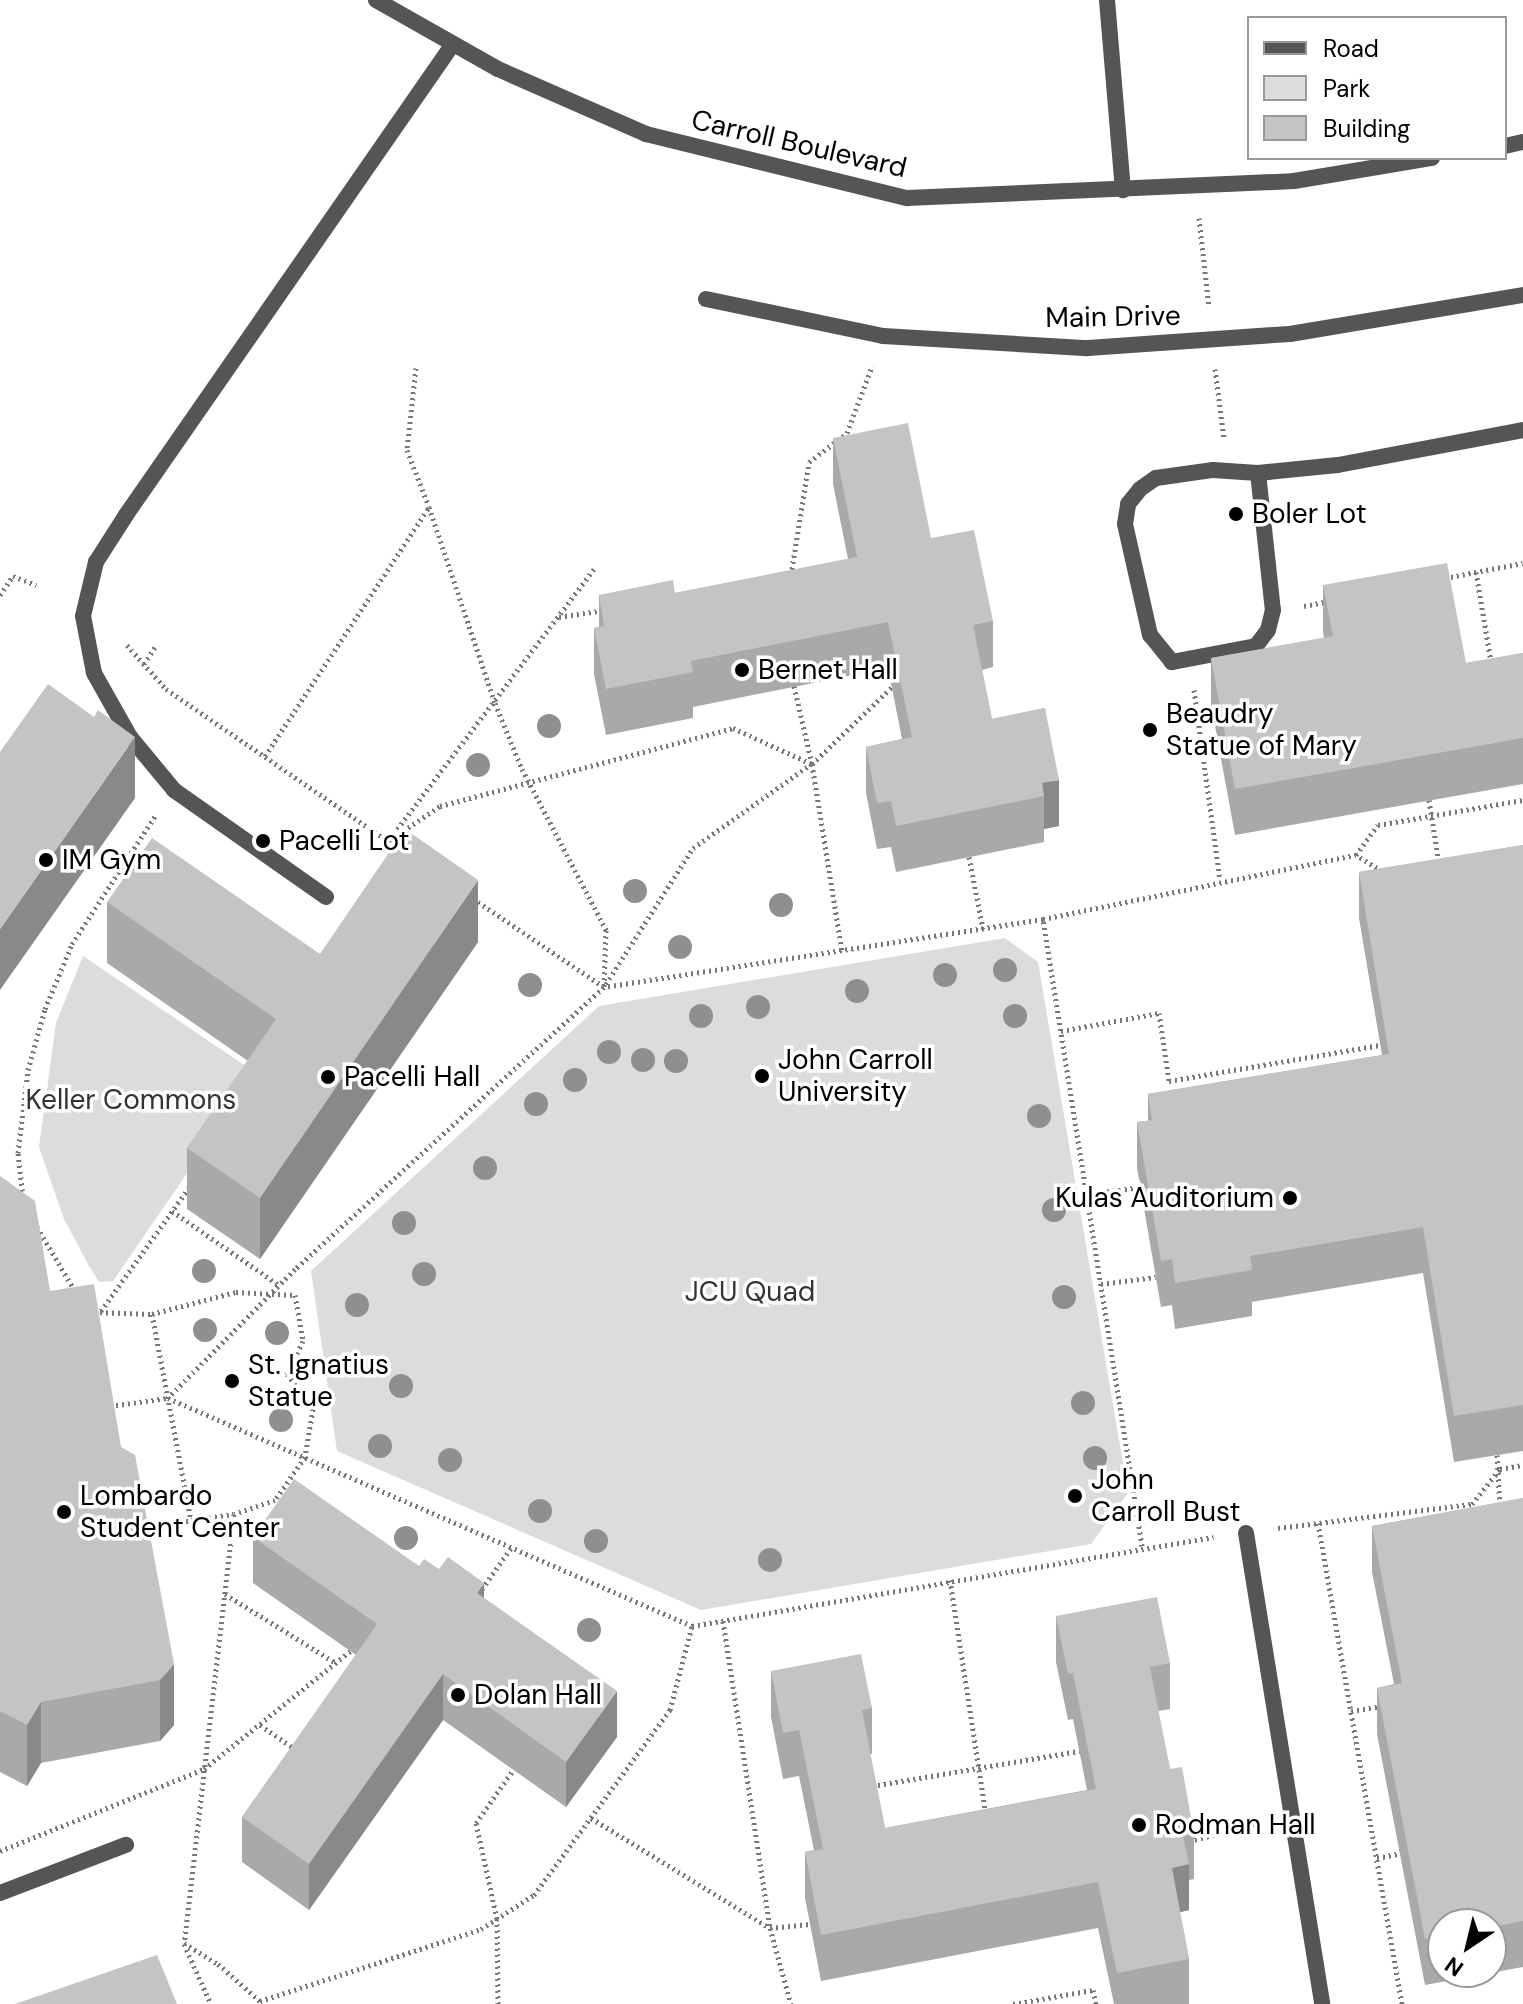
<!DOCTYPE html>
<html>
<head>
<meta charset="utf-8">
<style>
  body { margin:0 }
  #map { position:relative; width:1523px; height:2004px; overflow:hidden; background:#fff; font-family:"DM Sans",sans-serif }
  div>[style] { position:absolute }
  .green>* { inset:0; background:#dcdcdc }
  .path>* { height:5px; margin-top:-2.5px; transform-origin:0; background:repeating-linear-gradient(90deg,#777 0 2px,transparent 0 6px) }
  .lane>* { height:16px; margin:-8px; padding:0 8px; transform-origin:8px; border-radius:8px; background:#555 }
  .street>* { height:16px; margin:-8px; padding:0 8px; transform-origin:8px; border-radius:8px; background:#555 }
  .trees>* { width:24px; height:24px; margin:-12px; border-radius:50%; background:#8f8f8f }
  .wall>* { inset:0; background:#a9a9a9 }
  .shaded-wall>* { inset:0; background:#898989 }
  .building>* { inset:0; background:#c4c4c4 }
  .dots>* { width:22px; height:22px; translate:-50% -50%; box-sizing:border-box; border:4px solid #fff; border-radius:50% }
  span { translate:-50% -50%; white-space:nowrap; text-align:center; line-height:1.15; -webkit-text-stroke:7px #fff; paint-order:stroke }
  .street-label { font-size:28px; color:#000 }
  .poi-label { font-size:28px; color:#000 }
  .left { translate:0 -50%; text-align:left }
  .right { translate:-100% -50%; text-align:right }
  .park-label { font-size:28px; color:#333 }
  .legend { position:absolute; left:1247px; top:16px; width:260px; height:144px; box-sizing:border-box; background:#fff; border:2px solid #999; margin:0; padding:10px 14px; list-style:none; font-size:24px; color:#000 }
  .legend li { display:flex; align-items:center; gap:16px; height:40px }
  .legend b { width:40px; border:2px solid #999 }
  .north { position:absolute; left:1427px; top:1908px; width:80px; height:80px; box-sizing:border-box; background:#fff; border:2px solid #999; border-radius:50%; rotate:215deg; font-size:22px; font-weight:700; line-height:32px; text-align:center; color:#000 }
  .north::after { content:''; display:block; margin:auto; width:28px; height:36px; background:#000; clip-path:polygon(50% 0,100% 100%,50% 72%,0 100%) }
</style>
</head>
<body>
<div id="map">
  <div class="green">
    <i style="clip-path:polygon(1005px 938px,1038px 962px,1128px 1493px,1091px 1544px,701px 1610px,337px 1451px,311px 1271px,599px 1006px)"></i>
    <i style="clip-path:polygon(83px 956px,256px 1073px,113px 1281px,99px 1282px,89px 1266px,64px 1219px,39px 1147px,56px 1023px)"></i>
  </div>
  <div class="path">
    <i style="left:1199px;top:218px;width:90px;rotate:83.6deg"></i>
    <i style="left:416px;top:368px;width:82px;rotate:96.3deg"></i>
    <i style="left:407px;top:450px;width:61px;rotate:68.9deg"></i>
    <i style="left:1215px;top:369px;width:70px;rotate:82.6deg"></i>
    <i style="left:594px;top:569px;width:341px;rotate:127.1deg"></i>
    <i style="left:388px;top:841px;width:63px;rotate:-33.9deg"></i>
    <i style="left:440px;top:806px;width:303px;rotate:-14.9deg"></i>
    <i style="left:733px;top:728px;width:87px;rotate:24.5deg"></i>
    <i style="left:812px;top:764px;width:189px;rotate:80.9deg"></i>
    <i style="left:1476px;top:572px;width:91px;rotate:80.5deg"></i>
    <i style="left:791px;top:575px;width:114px;rotate:-80.9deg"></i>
    <i style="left:809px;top:462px;width:48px;rotate:-37.3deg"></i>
    <i style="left:847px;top:433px;width:72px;rotate:-69.5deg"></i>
    <i style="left:1445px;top:578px;width:79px;rotate:-10.9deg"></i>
    <i style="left:0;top:595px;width:23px;rotate:-56deg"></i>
    <i style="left:13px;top:576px;width:25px;rotate:21deg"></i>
    <i style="left:1304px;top:606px;width:26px;rotate:-11deg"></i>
    <i style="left:559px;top:617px;width:47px;rotate:-8.7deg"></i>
    <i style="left:127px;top:645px;width:59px;rotate:48.4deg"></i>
    <i style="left:166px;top:689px;width:280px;rotate:34.4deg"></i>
    <i style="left:144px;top:664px;width:20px;rotate:-57deg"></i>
    <i style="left:794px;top:686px;width:80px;rotate:77deg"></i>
    <i style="left:812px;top:764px;width:111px;rotate:-43.9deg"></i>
    <i style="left:1194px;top:690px;width:191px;rotate:82.2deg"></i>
    <i style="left:265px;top:756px;width:298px;rotate:-56.6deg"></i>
    <i style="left:429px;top:507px;width:207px;rotate:71.4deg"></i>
    <i style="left:495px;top:703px;width:71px;rotate:67.8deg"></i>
    <i style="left:522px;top:769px;width:182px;rotate:62.4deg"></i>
    <i style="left:606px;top:930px;width:57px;rotate:92deg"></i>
    <i style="left:604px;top:987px;width:156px;rotate:-146deg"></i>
    <i style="left:1429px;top:800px;width:64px;rotate:81deg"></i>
    <i style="left:969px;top:857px;width:73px;rotate:79deg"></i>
    <i style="left:1382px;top:871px;width:31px;rotate:-148deg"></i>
    <i style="left:1356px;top:855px;width:37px;rotate:-54deg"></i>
    <i style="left:1378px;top:825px;width:147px;rotate:-9.8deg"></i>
    <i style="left:1043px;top:919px;width:319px;rotate:-11.6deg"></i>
    <i style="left:606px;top:984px;width:161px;rotate:-57.4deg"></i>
    <i style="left:693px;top:848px;width:145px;rotate:-35.4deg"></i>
    <i style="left:1061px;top:1031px;width:100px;rotate:-10.4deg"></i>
    <i style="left:1159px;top:1013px;width:69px;rotate:81.6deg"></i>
    <i style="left:1169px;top:1081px;width:214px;rotate:-9.7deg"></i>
    <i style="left:1089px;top:1194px;width:52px;rotate:-7.7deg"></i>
    <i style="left:23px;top:1197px;width:44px;rotate:-96.5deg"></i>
    <i style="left:18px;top:1153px;width:84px;rotate:-83.1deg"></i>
    <i style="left:28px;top:1070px;width:63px;rotate:-74.4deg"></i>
    <i style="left:45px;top:1009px;width:70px;rotate:-67.4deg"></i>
    <i style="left:72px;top:944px;width:153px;rotate:-57deg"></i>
    <i style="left:172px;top:1211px;width:130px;rotate:34.7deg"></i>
    <i style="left:37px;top:1227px;width:74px;rotate:59.3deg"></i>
    <i style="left:1101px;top:1284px;width:55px;rotate:-7.3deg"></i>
    <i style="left:101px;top:1311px;width:153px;rotate:-54.5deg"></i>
    <i style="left:94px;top:1312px;width:58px;rotate:2deg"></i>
    <i style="left:152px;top:1314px;width:210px;rotate:79.3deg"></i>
    <i style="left:191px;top:1520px;width:43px;rotate:-7.9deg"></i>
    <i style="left:234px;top:1514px;width:432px;rotate:96.6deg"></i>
    <i style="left:184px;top:1943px;width:40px;rotate:32deg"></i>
    <i style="left:218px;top:1964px;width:56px;rotate:41.4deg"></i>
    <i style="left:260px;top:2001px;width:232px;rotate:-18deg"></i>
    <i style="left:481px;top:1929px;width:63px;rotate:-32.7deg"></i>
    <i style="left:534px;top:1895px;width:230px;rotate:-53.7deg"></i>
    <i style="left:670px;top:1710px;width:87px;rotate:-75.3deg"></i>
    <i style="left:152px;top:1314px;width:87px;rotate:-14.7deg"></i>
    <i style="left:236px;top:1292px;width:59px;rotate:2.9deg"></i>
    <i style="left:295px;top:1295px;width:47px;rotate:80.1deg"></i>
    <i style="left:303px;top:1341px;width:37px;rotate:116deg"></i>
    <i style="left:287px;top:1374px;width:44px;rotate:53.4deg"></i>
    <i style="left:313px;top:1409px;width:49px;rotate:99.5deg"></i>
    <i style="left:305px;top:1457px;width:52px;rotate:124.9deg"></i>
    <i style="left:275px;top:1500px;width:43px;rotate:161.1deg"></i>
    <i style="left:110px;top:1406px;width:59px;rotate:-7.9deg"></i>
    <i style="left:1497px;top:1455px;width:52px;rotate:86.7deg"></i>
    <i style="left:1318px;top:1523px;width:488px;rotate:80.1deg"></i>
    <i style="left:1278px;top:1528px;width:195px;rotate:-7.1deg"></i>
    <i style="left:1472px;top:1504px;width:45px;rotate:-51.3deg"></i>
    <i style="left:1500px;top:1469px;width:23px;rotate:-10deg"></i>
    <i style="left:145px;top:1530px;width:47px;rotate:-12.3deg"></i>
    <i style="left:1142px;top:1546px;width:635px;rotate:-98.97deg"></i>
    <i style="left:1043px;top:919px;width:444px;rotate:171.2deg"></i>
    <i style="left:604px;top:987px;width:418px;rotate:137.6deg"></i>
    <i style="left:295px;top:1269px;width:181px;rotate:134.6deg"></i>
    <i style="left:168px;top:1398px;width:571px;rotate:23.51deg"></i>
    <i style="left:692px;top:1626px;width:529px;rotate:-9.69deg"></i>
    <i style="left:950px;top:1580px;width:237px;rotate:81.3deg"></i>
    <i style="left:482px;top:1589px;width:50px;rotate:-54.7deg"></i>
    <i style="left:225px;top:1594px;width:131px;rotate:31.9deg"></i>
    <i style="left:723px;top:1621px;width:311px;rotate:81.3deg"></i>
    <i style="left:770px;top:1928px;width:79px;rotate:74.6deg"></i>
    <i style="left:1351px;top:1711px;width:31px;rotate:-9deg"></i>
    <i style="left:260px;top:1725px;width:42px;rotate:34.4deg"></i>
    <i style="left:872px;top:1786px;width:211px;rotate:-9.6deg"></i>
    <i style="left:591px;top:1818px;width:210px;rotate:31.6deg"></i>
    <i style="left:770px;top:1928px;width:40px;rotate:-5.7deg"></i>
    <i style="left:1189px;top:1841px;width:74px;rotate:-14deg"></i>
    <i style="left:0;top:1851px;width:220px;rotate:-21.9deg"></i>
    <i style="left:204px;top:1769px;width:188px;rotate:-38.9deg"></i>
    <i style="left:1377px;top:1858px;width:26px;rotate:-11deg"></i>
    <i style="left:184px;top:1944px;width:66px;rotate:65.8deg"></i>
    <i style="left:498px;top:2004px;width:85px;rotate:-90.7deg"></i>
    <i style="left:497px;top:1919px;width:98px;rotate:-102.3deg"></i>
    <i style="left:476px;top:1823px;width:66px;rotate:-54.9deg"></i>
    <i style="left:1013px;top:2004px;width:81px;rotate:-9.9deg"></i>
    <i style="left:1093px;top:1990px;width:14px;rotate:78deg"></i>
  </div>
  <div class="lane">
    <i style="left:706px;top:299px;width:181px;rotate:11.8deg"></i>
    <i style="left:883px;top:336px;width:205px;rotate:3.4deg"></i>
    <i style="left:1088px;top:348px;width:202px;rotate:-4deg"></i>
    <i style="left:1290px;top:334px;width:236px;rotate:-9.5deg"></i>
    <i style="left:1258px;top:473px;width:138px;rotate:83.8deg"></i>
    <i style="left:1273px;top:610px;width:21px;rotate:104deg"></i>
    <i style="left:1268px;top:630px;width:20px;rotate:127deg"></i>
    <i style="left:1256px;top:646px;width:86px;rotate:169.2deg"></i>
    <i style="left:1172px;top:662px;width:35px;rotate:-129deg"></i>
    <i style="left:1150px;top:635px;width:114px;rotate:-102.7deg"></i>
    <i style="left:1125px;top:524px;width:20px;rotate:-81deg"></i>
    <i style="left:1128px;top:504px;width:19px;rotate:-51deg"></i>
    <i style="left:1140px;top:489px;width:19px;rotate:-35deg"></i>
    <i style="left:1156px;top:478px;width:58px;rotate:-8deg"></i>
    <i style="left:1213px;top:470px;width:45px;rotate:3.8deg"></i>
    <i style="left:1258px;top:473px;width:80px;rotate:-5.7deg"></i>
    <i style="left:1338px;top:465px;width:188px;rotate:-10.7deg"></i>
    <i style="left:326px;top:897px;width:186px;rotate:-144.9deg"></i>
    <i style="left:174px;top:790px;width:69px;rotate:-129.7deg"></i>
    <i style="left:130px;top:737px;width:73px;rotate:-119.4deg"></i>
    <i style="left:94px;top:673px;width:58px;rotate:-100.9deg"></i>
    <i style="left:83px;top:616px;width:56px;rotate:-76.5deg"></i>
    <i style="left:96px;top:562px;width:56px;rotate:-57.4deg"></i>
    <i style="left:126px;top:515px;width:573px;rotate:-55.23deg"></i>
    <i style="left:1246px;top:1533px;width:477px;rotate:80.8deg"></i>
    <i style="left:0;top:1893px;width:135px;rotate:-20.9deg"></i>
  </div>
  <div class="street">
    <i style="left:376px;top:0;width:140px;rotate:29.5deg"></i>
    <i style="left:498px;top:69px;width:162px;rotate:23.7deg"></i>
    <i style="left:646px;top:134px;width:269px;rotate:13.8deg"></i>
    <i style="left:907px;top:198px;width:387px;rotate:-2.5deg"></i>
    <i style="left:1294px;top:181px;width:140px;rotate:-9.5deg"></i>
    <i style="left:1107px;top:0;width:191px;rotate:85.2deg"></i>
    <i style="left:1505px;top:146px;width:18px;rotate:-13deg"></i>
  </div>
  <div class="trees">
    <i style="left:549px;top:726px"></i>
    <i style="left:478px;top:765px"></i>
    <i style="left:635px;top:891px"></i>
    <i style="left:781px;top:905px"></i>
    <i style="left:680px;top:947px"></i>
    <i style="left:1005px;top:970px"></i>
    <i style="left:945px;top:975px"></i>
    <i style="left:530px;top:985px"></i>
    <i style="left:857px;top:991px"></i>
    <i style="left:758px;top:1007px"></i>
    <i style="left:701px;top:1016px"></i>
    <i style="left:1015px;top:1016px"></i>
    <i style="left:609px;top:1052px"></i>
    <i style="left:643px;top:1060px"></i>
    <i style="left:676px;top:1061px"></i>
    <i style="left:575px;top:1080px"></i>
    <i style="left:536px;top:1104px"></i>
    <i style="left:1039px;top:1116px"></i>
    <i style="left:485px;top:1168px"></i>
    <i style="left:1054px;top:1210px"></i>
    <i style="left:404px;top:1223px"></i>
    <i style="left:204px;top:1271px"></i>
    <i style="left:424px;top:1274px"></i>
    <i style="left:1064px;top:1297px"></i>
    <i style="left:357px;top:1305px"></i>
    <i style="left:205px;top:1330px"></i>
    <i style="left:277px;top:1333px"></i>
    <i style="left:401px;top:1386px"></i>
    <i style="left:1083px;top:1403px"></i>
    <i style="left:281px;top:1420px"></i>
    <i style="left:380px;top:1446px"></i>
    <i style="left:1095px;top:1458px"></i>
    <i style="left:450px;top:1460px"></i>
    <i style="left:540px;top:1511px"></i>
    <i style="left:406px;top:1538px"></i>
    <i style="left:596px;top:1541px"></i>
    <i style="left:770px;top:1560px"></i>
    <i style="left:589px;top:1630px"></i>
  </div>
  <div class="wall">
    <i style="clip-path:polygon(833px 438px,931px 538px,993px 621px,993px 667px,982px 670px,992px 719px,1045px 708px,1059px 826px,1044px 829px,1044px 842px,896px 872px,891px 847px,877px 849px,866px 793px,866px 747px,902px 739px,888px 668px,693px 707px,693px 718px,606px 735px,594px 674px,594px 628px,599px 627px,599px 595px,675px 593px,848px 559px,833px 484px)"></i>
    <i style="clip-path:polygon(1323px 585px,1466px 663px,1523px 653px,1523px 784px,1235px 835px,1211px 704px,1211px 658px,1324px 638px,1323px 631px)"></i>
    <i style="clip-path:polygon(1523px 845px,1523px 1451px,1454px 1462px,1423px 1273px,1252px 1302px,1252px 1316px,1175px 1329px,1172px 1305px,1161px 1307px,1137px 1168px,1137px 1122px,1148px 1121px,1148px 1094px,1382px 1055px,1359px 918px,1359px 872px)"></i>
    <i style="clip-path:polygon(107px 902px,320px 954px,478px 942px,260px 1259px,187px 1209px,187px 1148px,248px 1061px,107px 963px)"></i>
    <i style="clip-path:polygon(0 1176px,50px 1291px,121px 1447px,174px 1725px,160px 1741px,41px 1763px,27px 1786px,0 1772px)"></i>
    <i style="clip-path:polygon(evenodd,1523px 1498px,1523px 1967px,1425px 1985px,1377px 1734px,1377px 1688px,1394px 1684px,1372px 1572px,1372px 1526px,1523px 1498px,1443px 1924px,1491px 1924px,1491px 1972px,1443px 1972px,1443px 1924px)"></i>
    <i style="clip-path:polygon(253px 1537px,419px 1566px,484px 1598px,617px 1737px,566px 1807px,443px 1720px,309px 1910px,242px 1862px,242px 1817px,356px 1655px,253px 1583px)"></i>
    <i style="clip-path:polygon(1056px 1616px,1170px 1663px,1170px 1709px,1158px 1711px,1170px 1769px,1194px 1834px,1194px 1879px,1189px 1880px,1189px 1910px,1180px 1912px,1189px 1959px,1189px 2004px,1114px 2004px,1098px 1928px,821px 1981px,805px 1898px,805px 1852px,814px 1850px,799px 1776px,783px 1779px,771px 1717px,771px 1671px,872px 1708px,872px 1754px,870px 1754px,885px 1828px,1087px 1790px,1073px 1719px,1068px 1720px,1056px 1662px)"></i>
  </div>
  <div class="shaded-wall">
    <i style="clip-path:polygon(135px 737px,135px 798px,0 990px,0 929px)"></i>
    <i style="clip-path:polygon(1059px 780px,1059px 826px,1044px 829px,1044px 796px,1042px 783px)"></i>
    <i style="clip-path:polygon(478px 880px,478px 942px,260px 1259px,260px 1198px)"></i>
    <i style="clip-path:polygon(484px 1583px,484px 1629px,477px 1593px)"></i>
    <i style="clip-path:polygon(174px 1664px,174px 1725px,160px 1741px,160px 1680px)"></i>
    <i style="clip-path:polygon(443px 1674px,443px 1720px,309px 1910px,309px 1864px)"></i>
    <i style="clip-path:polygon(617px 1691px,617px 1737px,566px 1807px,566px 1762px)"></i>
    <i style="clip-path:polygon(41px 1702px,41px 1763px,27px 1786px,27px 1725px)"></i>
    <i style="clip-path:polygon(1189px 1864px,1189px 1910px,1172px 1914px,1172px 1868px)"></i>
  </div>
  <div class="building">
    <i style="clip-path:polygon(908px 423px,931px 538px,974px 530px,993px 621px,973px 625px,992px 719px,1045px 708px,1059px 780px,1042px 783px,1044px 796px,896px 826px,891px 801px,877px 803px,866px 747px,912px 737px,888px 622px,691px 661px,693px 672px,606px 689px,594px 628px,604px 626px,599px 595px,673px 580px,675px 593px,857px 557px,833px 438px)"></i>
    <i style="clip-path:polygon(1447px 563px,1466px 663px,1523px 653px,1523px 738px,1235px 789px,1211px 658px,1333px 636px,1323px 585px)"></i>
    <i style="clip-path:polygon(48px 684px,94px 717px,98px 710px,135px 737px,0 929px,0 752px)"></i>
    <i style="clip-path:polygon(405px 829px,478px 880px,260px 1198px,187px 1148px,276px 1019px,107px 902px,152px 838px,320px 954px)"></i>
    <i style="clip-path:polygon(1523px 845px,1523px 1405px,1454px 1416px,1423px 1227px,1250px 1256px,1252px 1270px,1175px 1283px,1172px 1259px,1161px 1261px,1137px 1122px,1152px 1120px,1148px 1094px,1389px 1054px,1359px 872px)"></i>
    <i style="clip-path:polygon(0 1176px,35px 1201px,50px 1291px,94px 1284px,121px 1447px,135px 1455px,174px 1664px,160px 1680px,41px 1702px,27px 1725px,0 1711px)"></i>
    <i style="clip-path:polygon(294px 1479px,419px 1566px,424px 1559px,439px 1569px,448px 1557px,484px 1583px,477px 1593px,617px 1691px,566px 1762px,443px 1674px,309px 1864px,242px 1817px,377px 1624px,253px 1537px)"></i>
    <i style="clip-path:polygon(1523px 1498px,1523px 1921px,1491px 1927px,1491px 1924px,1443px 1924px,1443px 1936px,1425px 1939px,1377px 1688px,1402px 1683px,1372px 1526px)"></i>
    <i style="clip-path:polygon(1157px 1597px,1170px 1663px,1150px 1667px,1170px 1769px,1182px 1767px,1194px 1834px,1183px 1836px,1189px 1864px,1172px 1868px,1189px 1959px,1117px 1973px,1098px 1882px,821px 1935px,805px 1852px,823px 1849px,799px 1730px,783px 1733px,771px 1671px,861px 1654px,872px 1708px,862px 1710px,885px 1828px,1096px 1789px,1073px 1673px,1068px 1674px,1056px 1616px)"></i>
    <i style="clip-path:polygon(157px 1955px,177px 2004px,15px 2004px)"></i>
  </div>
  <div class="dots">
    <i style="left:1236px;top:514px;background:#000"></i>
    <i style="left:742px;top:670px;background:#000"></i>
    <i style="left:1150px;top:730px;background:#000"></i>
    <i style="left:263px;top:841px;background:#000"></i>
    <i style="left:46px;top:860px;background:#000"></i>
    <i style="left:762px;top:1076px;background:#000"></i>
    <i style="left:328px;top:1077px;background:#000"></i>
    <i style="left:1290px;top:1198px;background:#000"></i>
    <i style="left:232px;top:1381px;background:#000"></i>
    <i style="left:1075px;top:1496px;background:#000"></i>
    <i style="left:64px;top:1512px;background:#000"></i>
    <i style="left:458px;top:1695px;background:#000"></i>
    <i style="left:1139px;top:1825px;background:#000"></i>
  </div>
  <div class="street-label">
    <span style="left:799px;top:144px;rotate:13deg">Carroll Boulevard</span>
    <span style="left:1113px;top:317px;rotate:-1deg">Main Drive</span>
  </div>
  <div class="poi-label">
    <span class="left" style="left:1252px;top:514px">Boler Lot</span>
    <span class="left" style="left:758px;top:670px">Bernet Hall</span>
    <span class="left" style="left:1166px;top:730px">Beaudry<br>Statue of Mary</span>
    <span class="left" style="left:279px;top:841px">Pacelli Lot</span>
    <span class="left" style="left:62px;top:860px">IM Gym</span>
    <span class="left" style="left:778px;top:1076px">John Carroll<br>University</span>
    <span class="left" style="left:344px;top:1077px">Pacelli Hall</span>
    <span class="right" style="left:1274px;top:1198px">Kulas Auditorium</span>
    <span class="left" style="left:248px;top:1381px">St. Ignatius<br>Statue</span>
    <span class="left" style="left:1091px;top:1496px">John<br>Carroll Bust</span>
    <span class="left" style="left:80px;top:1512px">Lombardo<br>Student Center</span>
    <span class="left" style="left:474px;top:1695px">Dolan Hall</span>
    <span class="left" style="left:1155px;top:1825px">Rodman Hall</span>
  </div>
  <div class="park-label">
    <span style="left:131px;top:1100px">Keller Commons</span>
    <span style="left:750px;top:1292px">JCU Quad</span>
  </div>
  <ul class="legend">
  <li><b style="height:10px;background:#555"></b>Road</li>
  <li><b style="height:22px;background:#dcdcdc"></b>Park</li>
  <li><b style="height:22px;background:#c4c4c4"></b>Building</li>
  </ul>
  <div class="north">N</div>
</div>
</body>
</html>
